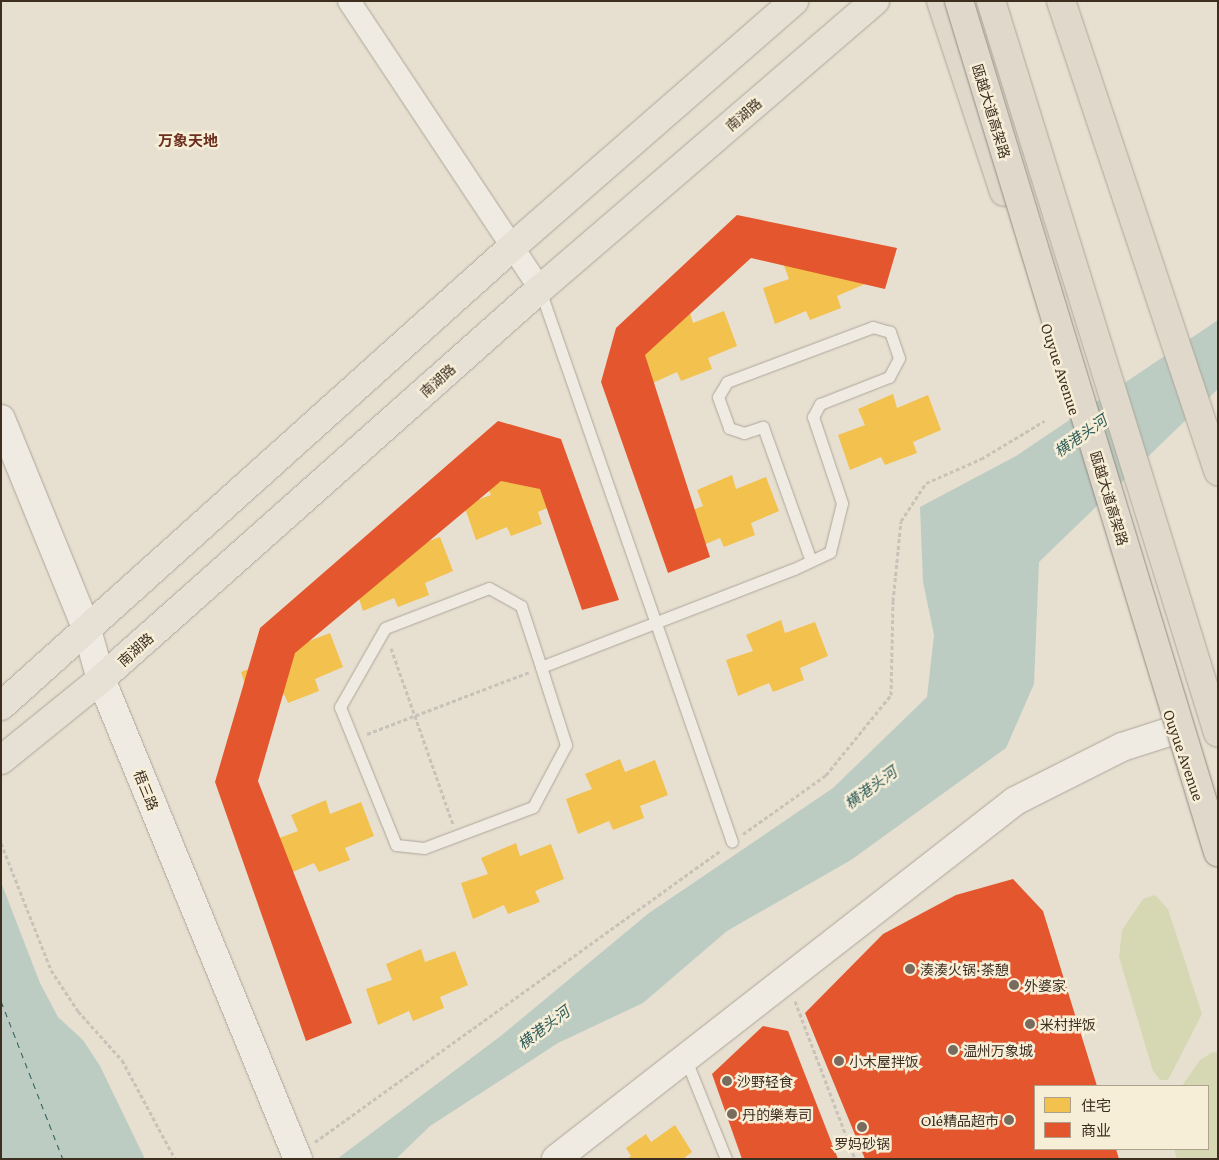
<!DOCTYPE html>
<html>
<head>
<meta charset="utf-8">
<style>
  body { margin:0 }
  #map { position:relative; width:1219px; height:1160px; overflow:hidden; background:#e7e0d1; font-family:Literata,"Noto Sans SC",serif }
  div>[style] { position:absolute }
  .green>* { inset:0; background:#d6d7b3 }
  .water>* { inset:0; background:#bcccc2 }
  .homes>* { inset:0; background:#f2c14e }
  .shops>* { inset:0; background:#e4572e }
  .ferry>* { height:1px; margin-top:-0.5px; transform-origin:0; background:repeating-linear-gradient(90deg,#2f5d5a 0 6px,transparent 0 11px) }
  .path>* { height:3px; margin-top:-1.5px; transform-origin:0; background:repeating-linear-gradient(90deg,#c8c2b9 0 4px,transparent 0 6.5px) }
  .roads { filter:drop-shadow(0 0 1px #ada599) drop-shadow(0 0 1px #ada599) }
  .service>* { height:11px; margin:-5.5px; padding:0 5.5px; transform-origin:5.5px; border-radius:5.5px; background:#efebe3 }
  .minor>* { height:22px; margin:-11px; padding:0 11px; transform-origin:11px; border-radius:11px; background:#efebe3 }
  .tertiary>* { height:28px; margin:-14px; padding:0 14px; transform-origin:14px; border-radius:14px; background:#efebe3 }
  .primary>* { height:28px; margin:-14px; padding:0 14px; transform-origin:14px; border-radius:14px; background:#e6e1d4 }
  .trunk>* { height:28px; margin:-14px; padding:0 14px; transform-origin:14px; border-radius:14px; background:#e0d9cb }
  .bridges { filter:drop-shadow(0 0 1px #928b80) drop-shadow(0 0 1px #928b80) }
  .trunk-bridge>* { height:28px; margin:-14px; padding:0 14px; transform-origin:14px; border-radius:14px; background:#e0d9cb }
  .dots>* { width:14px; height:14px; translate:-50% -50%; box-sizing:border-box; border:2px solid #f7eed8; border-radius:50% }
  span { translate:-50% -50%; white-space:nowrap; text-align:center; line-height:1.15; -webkit-text-stroke:5px #f7eed8; paint-order:stroke }
  .street-label { font-size:14px; color:#3d2e20 }
  .poi-label { font-size:14px; color:#3d2e20 }
  .left { translate:0 -50%; text-align:left }
  .right { translate:-100% -50%; text-align:right }
  .neighbourhood-label { font-size:15px; color:#6b2e1e; font-weight:700 }
  .water-label { font-size:15px; color:#2f5d5a; font-style:italic }
  .frame { position:absolute; inset:0; border:2px solid #3d2e20; pointer-events:none }
  .legend { position:absolute; left:1034px; top:1085px; width:175px; height:65px; box-sizing:border-box; background:#f7eed8; border:1px solid #ada18e; margin:0; padding:6px 9px; list-style:none; font-size:15px; color:#3d2e20 }
  .legend li { display:flex; align-items:center; gap:10px; height:25px }
  .legend b { width:25px; border:1px solid #ada18e }
</style>
</head>
<body>
<div id="map">
  <div class="green">
    <i style="clip-path:polygon(1155px 895px,1168px 909px,1202px 1014px,1168px 1080px,1160px 1080px,1153px 1071px,1119px 957px,1122px 930px,1143px 899px)"></i>
    <i style="clip-path:polygon(1213px 1052px,1218px 1053px,1218px 1159px,1177px 1159px,1174px 1149px,1208px 1149px,1208px 1086px,1182px 1086px,1200px 1060px)"></i>
  </div>
  <div class="water">
    <i style="clip-path:polygon(1218px 320px,1218px 389px,1039px 562px,1034px 684px,1006px 748px,851px 860px,727px 931px,643px 1003px,558px 1043px,430px 1126px,396px 1159px,337px 1159px,502px 1035px,649px 913px,833px 788px,927px 697px,934px 635px,923px 582px,920px 507px,1016px 456px)"></i>
    <i style="clip-path:polygon(1px 882px,40px 983px,58px 1017px,83px 1040px,100px 1066px,145px 1159px,1px 1159px)"></i>
  </div>
  <div class="homes">
    <i style="clip-path:polygon(818px 248px,822px 262px,852px 250px,865px 284px,837px 296px,841px 308px,810px 320px,806px 311px,775px 324px,763px 288px,789px 279px,783px 263px)"></i>
    <i style="clip-path:polygon(689px 310px,693px 323px,724px 311px,737px 346px,708px 358px,712px 369px,681px 381px,677px 372px,646px 386px,634px 350px,661px 340px,654px 325px)"></i>
    <i style="clip-path:polygon(893px 394px,897px 408px,928px 395px,941px 430px,913px 442px,917px 453px,885px 465px,881px 457px,850px 470px,838px 435px,865px 425px,858px 409px)"></i>
    <i style="clip-path:polygon(519px 465px,523px 478px,553px 466px,566px 500px,538px 512px,542px 524px,511px 536px,507px 527px,476px 540px,464px 505px,491px 495px,484px 479px)"></i>
    <i style="clip-path:polygon(732px 475px,736px 489px,766px 477px,779px 511px,751px 523px,755px 535px,724px 547px,720px 538px,689px 551px,677px 516px,703px 506px,697px 490px)"></i>
    <i style="clip-path:polygon(406px 535px,410px 548px,440px 537px,453px 571px,425px 583px,429px 595px,398px 607px,394px 598px,363px 611px,351px 575px,378px 566px,371px 550px)"></i>
    <i style="clip-path:polygon(781px 620px,785px 633px,815px 622px,828px 656px,800px 668px,804px 680px,773px 692px,769px 683px,738px 696px,726px 660px,753px 651px,746px 635px)"></i>
    <i style="clip-path:polygon(296px 632px,299px 645px,330px 633px,343px 667px,315px 679px,319px 691px,288px 703px,284px 694px,253px 707px,241px 672px,267px 662px,261px 646px)"></i>
    <i style="clip-path:polygon(620px 759px,625px 772px,655px 760px,668px 795px,640px 806px,644px 818px,613px 830px,609px 821px,578px 834px,566px 799px,592px 789px,585px 774px)"></i>
    <i style="clip-path:polygon(326px 800px,330px 814px,361px 802px,374px 836px,345px 848px,350px 860px,319px 872px,314px 863px,283px 876px,271px 841px,298px 831px,291px 815px)"></i>
    <i style="clip-path:polygon(516px 843px,520px 856px,551px 844px,564px 879px,535px 891px,540px 902px,508px 914px,504px 905px,473px 919px,461px 883px,488px 874px,481px 858px)"></i>
    <i style="clip-path:polygon(421px 949px,425px 962px,455px 951px,468px 985px,440px 997px,444px 1008px,413px 1021px,409px 1011px,378px 1025px,366px 989px,392px 980px,386px 964px)"></i>
    <i style="clip-path:polygon(675px 1125px,692px 1152px,683px 1159px,627px 1159px,631px 1156px,626px 1148px,646px 1134px,651px 1142px)"></i>
  </div>
  <div class="shops">
    <i style="clip-path:polygon(737px 215px,897px 248px,885px 289px,751px 258px,645px 355px,710px 557px,668px 573px,601px 382px,616px 328px)"></i>
    <i style="clip-path:polygon(498px 421px,561px 439px,619px 600px,582px 610px,540px 489px,501px 481px,295px 653px,258px 781px,352px 1023px,306px 1041px,215px 782px,260px 628px)"></i>
    <i style="clip-path:polygon(1013px 879px,1043px 911px,1097px 1086px,1035px 1086px,1035px 1149px,1116px 1149px,1119px 1159px,865px 1159px,805px 1013px,883px 934px,956px 895px)"></i>
    <i style="clip-path:polygon(763px 1026px,788px 1031px,838px 1159px,742px 1159px,712px 1074px)"></i>
  </div>
  <div class="ferry">
    <i style="left:1px;top:1001px;width:170px;rotate:68.6deg"></i>
  </div>
  <div class="path">
    <i style="left:391px;top:648px;width:187px;rotate:70.6deg"></i>
    <i style="left:367px;top:734px;width:173px;rotate:-20.9deg"></i>
    <i style="left:743px;top:834px;width:102px;rotate:-35.4deg"></i>
    <i style="left:826px;top:775px;width:103px;rotate:-50.9deg"></i>
    <i style="left:891px;top:695px;width:94px;rotate:-88.8deg"></i>
    <i style="left:893px;top:601px;width:80px;rotate:-84.3deg"></i>
    <i style="left:901px;top:521px;width:45px;rotate:-56.7deg"></i>
    <i style="left:926px;top:483px;width:60px;rotate:-23.6deg"></i>
    <i style="left:981px;top:459px;width:74px;rotate:-31.1deg"></i>
    <i style="left:1px;top:843px;width:136px;rotate:68.5deg"></i>
    <i style="left:51px;top:970px;width:49px;rotate:56.6deg"></i>
    <i style="left:78px;top:1011px;width:66px;rotate:48.1deg"></i>
    <i style="left:122px;top:1060px;width:112px;rotate:61.8deg"></i>
    <i style="left:795px;top:1001px;width:169px;rotate:69.2deg"></i>
    <i style="left:315px;top:1142px;width:499px;rotate:-35.7deg"></i>
  </div>
  <div class="roads">
    <div class="service">
      <i style="left:540px;top:290px;width:584px;rotate:70.82deg"></i>
      <i style="left:541px;top:667px;width:82px;rotate:72.2deg"></i>
      <i style="left:566px;top:745px;width:70px;rotate:118deg"></i>
      <i style="left:533px;top:807px;width:116px;rotate:159.4deg"></i>
      <i style="left:424px;top:848px;width:28px;rotate:-174deg"></i>
      <i style="left:396px;top:845px;width:149px;rotate:-112.1deg"></i>
      <i style="left:340px;top:707px;width:91px;rotate:-60.3deg"></i>
      <i style="left:385px;top:628px;width:111px;rotate:-21deg"></i>
      <i style="left:489px;top:588px;width:37px;rotate:29deg"></i>
      <i style="left:521px;top:606px;width:64px;rotate:71.8deg"></i>
      <i style="left:541px;top:667px;width:271px;rotate:-21.2deg"></i>
      <i style="left:794px;top:569px;width:40px;rotate:-25deg"></i>
      <i style="left:830px;top:552px;width:50px;rotate:-76.2deg"></i>
      <i style="left:842px;top:503px;width:91px;rotate:-108.6deg"></i>
      <i style="left:813px;top:417px;width:15px;rotate:-62deg"></i>
      <i style="left:820px;top:404px;width:74px;rotate:-21.4deg"></i>
      <i style="left:889px;top:377px;width:21px;rotate:-62deg"></i>
      <i style="left:899px;top:358px;width:28px;rotate:-109deg"></i>
      <i style="left:890px;top:332px;width:18px;rotate:-164deg"></i>
      <i style="left:873px;top:327px;width:156px;rotate:159.4deg"></i>
      <i style="left:727px;top:382px;width:17px;rotate:121deg"></i>
      <i style="left:718px;top:397px;width:33px;rotate:70deg"></i>
      <i style="left:729px;top:428px;width:16px;rotate:18deg"></i>
      <i style="left:744px;top:433px;width:20px;rotate:-18deg"></i>
      <i style="left:763px;top:427px;width:142px;rotate:70.3deg"></i>
      <i style="left:686px;top:1060px;width:107px;rotate:68deg"></i>
    </div>
    <div class="minor">
      <i style="left:349px;top:1px;width:346px;rotate:56.4deg"></i>
    </div>
    <div class="tertiary">
      <i style="left:1px;top:419px;width:228px;rotate:67.8deg"></i>
      <i style="left:87px;top:630px;width:51px;rotate:74.1deg"></i>
      <i style="left:101px;top:679px;width:519px;rotate:67.69deg"></i>
      <i style="left:556px;top:1159px;width:582px;rotate:-37.95deg"></i>
      <i style="left:1015px;top:801px;width:120px;rotate:-26.8deg"></i>
      <i style="left:1122px;top:747px;width:56px;rotate:-17.8deg"></i>
    </div>
    <div class="primary">
      <i style="left:1px;top:706px;width:685px;rotate:-41.93deg"></i>
      <i style="left:511px;top:248px;width:376px;rotate:-41.1deg"></i>
      <i style="left:1px;top:760px;width:129px;rotate:-39deg"></i>
      <i style="left:101px;top:679px;width:587px;rotate:-41.62deg"></i>
      <i style="left:540px;top:289px;width:442px;rotate:-40.7deg"></i>
    </div>
    <div class="trunk">
      <i style="left:941px;top:1px;width:201px;rotate:71.7deg"></i>
      <i style="left:991px;top:1px;width:766px;rotate:72.77deg"></i>
      <i style="left:1061px;top:1px;width:496px;rotate:71.5deg"></i>
    </div>
  </div>
  <div class="bridges">
    <div class="trunk-bridge">
      <i style="left:959px;top:1px;width:890px;rotate:73.07deg"></i>
    </div>
  </div>
  <div class="dots">
    <i style="left:910px;top:969px;background:#786c5e"></i>
    <i style="left:1014px;top:985px;background:#786c5e"></i>
    <i style="left:1030px;top:1024px;background:#786c5e"></i>
    <i style="left:953px;top:1050px;background:#786c5e"></i>
    <i style="left:839px;top:1061px;background:#786c5e"></i>
    <i style="left:727px;top:1081px;background:#786c5e"></i>
    <i style="left:732px;top:1114px;background:#786c5e"></i>
    <i style="left:1009px;top:1120px;background:#786c5e"></i>
    <i style="left:862px;top:1127px;background:#786c5e"></i>
  </div>
  <div class="street-label">
    <span style="left:992px;top:111px;rotate:73deg">瓯越大道高架路</span>
    <span style="left:743px;top:114px;rotate:-41deg">南湖路</span>
    <span style="left:1061px;top:369px;rotate:72deg">Ouyue Avenue</span>
    <span style="left:437px;top:380px;rotate:-42deg">南湖路</span>
    <span style="left:1110px;top:498px;rotate:73deg">瓯越大道高架路</span>
    <span style="left:135px;top:649px;rotate:-42deg">南湖路</span>
    <span style="left:1184px;top:755px;rotate:71deg">Ouyue Avenue</span>
    <span style="left:147px;top:790px;rotate:68deg">梧三路</span>
  </div>
  <div class="poi-label">
    <span class="left" style="left:920px;top:969px">湊湊火锅·茶憩</span>
    <span class="left" style="left:1024px;top:985px">外婆家</span>
    <span class="left" style="left:1040px;top:1024px">米村拌饭</span>
    <span class="left" style="left:963px;top:1050px">温州万象城</span>
    <span class="left" style="left:849px;top:1061px">小木屋拌饭</span>
    <span class="left" style="left:737px;top:1081px">沙野轻食</span>
    <span class="left" style="left:742px;top:1114px">丹的樂寿司</span>
    <span class="right" style="left:999px;top:1120px">Olé精品超市</span>
    <span style="left:862px;top:1143px">罗妈砂锅</span>
  </div>
  <div class="neighbourhood-label">
    <span style="left:188px;top:140px">万象天地</span>
  </div>
  <div class="water-label">
    <span style="left:1080px;top:435px;rotate:-35deg">横港头河</span>
    <span style="left:870px;top:787px;rotate:-36deg">横港头河</span>
    <span style="left:543px;top:1027px;rotate:-37deg">横港头河</span>
  </div>
  <div class="frame"></div>
  <ul class="legend">
  <li><b style="height:14px;background:#f2c14e"></b>住宅</li>
  <li><b style="height:14px;background:#e4572e"></b>商业</li>
  </ul>
</div>
</body>
</html>
